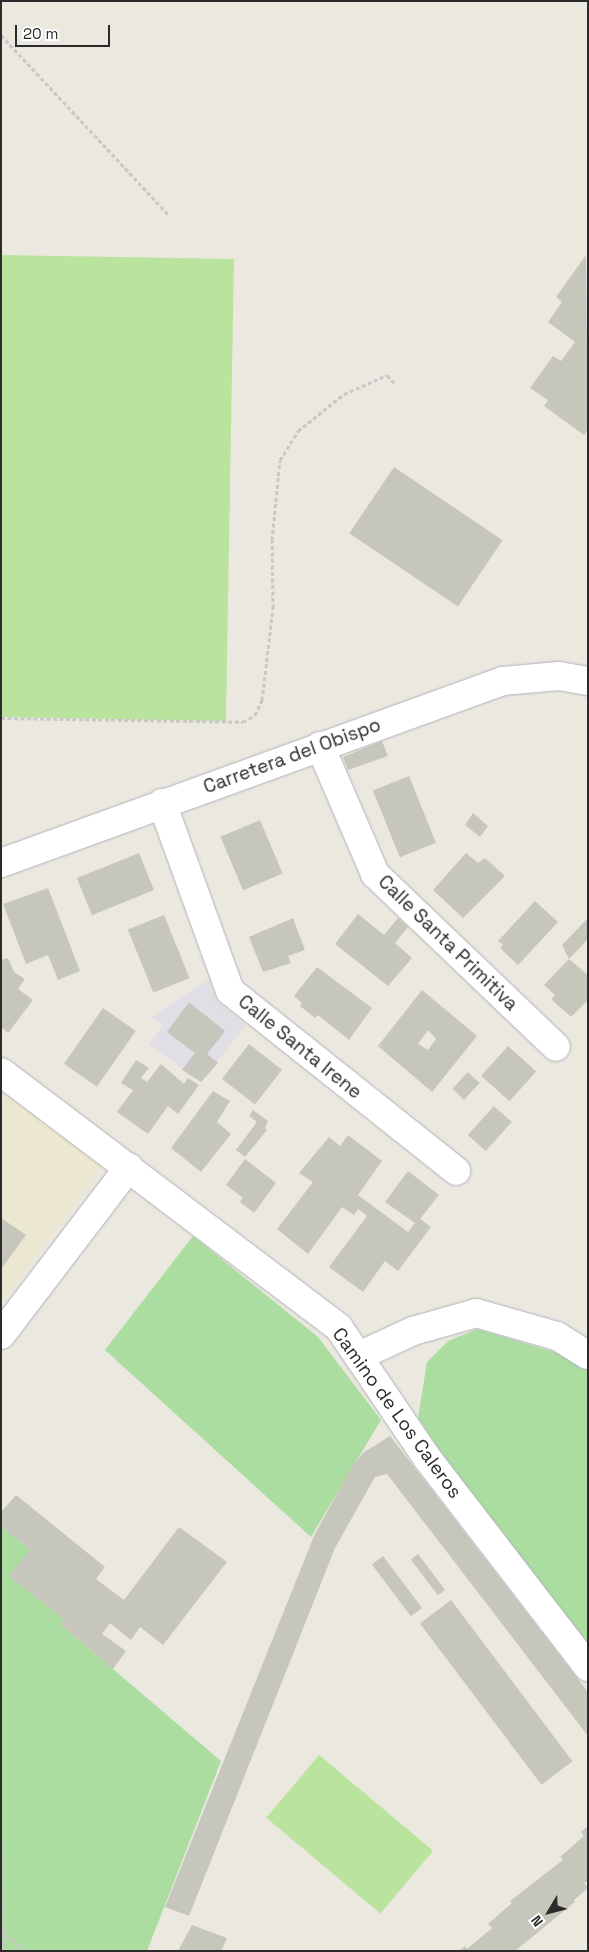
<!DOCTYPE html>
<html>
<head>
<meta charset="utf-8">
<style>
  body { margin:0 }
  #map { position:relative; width:589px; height:1952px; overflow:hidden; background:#ebe8df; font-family:"Space Grotesk",sans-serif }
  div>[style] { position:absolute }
  .industrial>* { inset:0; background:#e1dee5 }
  .education>* { inset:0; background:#ebe7d0 }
  .green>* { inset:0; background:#abdda0 }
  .pitch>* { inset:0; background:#bae39d; transform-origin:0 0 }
  .building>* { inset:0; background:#c7c6bd; transform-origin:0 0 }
  .path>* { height:3px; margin-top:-1.5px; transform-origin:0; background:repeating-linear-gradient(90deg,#c8c8c8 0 4px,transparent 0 6.5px) }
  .roads { filter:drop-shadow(0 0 1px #b2b2bd) drop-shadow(0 0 1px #b2b2bd) }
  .minor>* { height:28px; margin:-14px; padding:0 14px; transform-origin:14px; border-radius:14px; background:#fff }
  span { translate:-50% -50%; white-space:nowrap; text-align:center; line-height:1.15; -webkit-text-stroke:5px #fff; paint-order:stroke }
  .street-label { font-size:19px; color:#2b2b2b }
  .frame { position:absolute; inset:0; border:2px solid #2b2b2b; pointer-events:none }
  .north { position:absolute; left:524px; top:1887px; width:50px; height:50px; -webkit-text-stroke:4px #fff; paint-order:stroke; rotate:233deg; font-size:14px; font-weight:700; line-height:20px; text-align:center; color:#2b2b2b }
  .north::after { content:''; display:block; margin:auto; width:18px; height:22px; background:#2b2b2b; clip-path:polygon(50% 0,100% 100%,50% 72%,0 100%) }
  .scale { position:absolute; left:15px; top:25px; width:95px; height:22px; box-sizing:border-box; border:2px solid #2b2b2b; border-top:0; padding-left:6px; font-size:15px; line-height:18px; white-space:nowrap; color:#2b2b2b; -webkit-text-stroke:4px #fff; paint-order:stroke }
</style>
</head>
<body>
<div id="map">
  <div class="industrial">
    <i style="clip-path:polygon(208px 979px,216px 1000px,246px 1025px,201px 1082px,149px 1044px,163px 1025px,151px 1017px)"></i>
  </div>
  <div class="education">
    <i style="clip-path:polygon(1px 1090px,103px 1165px,1px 1304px)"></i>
  </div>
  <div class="green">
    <i style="clip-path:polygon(193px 1236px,318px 1337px,381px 1420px,311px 1537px,105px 1350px)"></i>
    <i style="clip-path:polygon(477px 1329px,568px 1356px,588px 1371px,588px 1645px,475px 1502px,418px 1418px,427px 1362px,448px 1341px)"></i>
    <i style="clip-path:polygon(1px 1526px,30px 1550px,10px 1576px,64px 1619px,60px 1624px,221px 1761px,147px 1951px,1px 1951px)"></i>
  </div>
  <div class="pitch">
    <i style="left:1px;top:255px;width:233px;height:462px;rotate:1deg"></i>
    <i style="left:319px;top:1755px;width:149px;height:82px;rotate:40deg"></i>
  </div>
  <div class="building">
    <i style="clip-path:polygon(586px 255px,588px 429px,584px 435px,544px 406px,548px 400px,530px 388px,553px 356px,561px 361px,575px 342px,548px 322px,562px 302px,556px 297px)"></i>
    <i style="left:394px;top:467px;width:131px;height:80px;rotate:34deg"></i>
    <i style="clip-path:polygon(382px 741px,388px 756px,348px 770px,343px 757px)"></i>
    <i style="left:409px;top:776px;width:72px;height:39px;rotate:68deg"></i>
    <i style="clip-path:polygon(473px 813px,488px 826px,480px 837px,465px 825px)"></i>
    <i style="left:260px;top:820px;width:58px;height:43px;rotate:67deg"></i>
    <i style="left:139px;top:853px;width:40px;height:67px;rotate:68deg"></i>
    <i style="clip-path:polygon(466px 853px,478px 863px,485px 858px,505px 876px,463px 918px,433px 890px)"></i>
    <i style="clip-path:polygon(48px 888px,80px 971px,58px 980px,48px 955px,26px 964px,3px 904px)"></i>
    <i style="clip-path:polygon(535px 901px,558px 922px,518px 965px,500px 948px,503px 945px,498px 941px)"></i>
    <i style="clip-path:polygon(358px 914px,384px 935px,398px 918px,408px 927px,395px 943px,412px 958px,388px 986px,335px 944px)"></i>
    <i style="left:164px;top:915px;width:68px;height:39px;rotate:68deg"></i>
    <i style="clip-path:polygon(293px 918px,305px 950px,288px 956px,291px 963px,263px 972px,249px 937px)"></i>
    <i style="clip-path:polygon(588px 918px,588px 939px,569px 959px,562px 945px)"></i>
    <i style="clip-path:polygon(8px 958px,14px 972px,25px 979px,18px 989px,33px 1000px,8px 1033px,1px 1027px,1px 960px)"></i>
    <i style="clip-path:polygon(569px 959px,588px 975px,588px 1000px,571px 1017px,551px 999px,555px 995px,544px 985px)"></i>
    <i style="clip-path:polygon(317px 967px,372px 1008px,349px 1040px,318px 1015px,315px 1018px,300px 1006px,302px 1003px,294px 996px)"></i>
    <i style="clip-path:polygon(evenodd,422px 990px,477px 1036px,432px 1092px,378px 1046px,422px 990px,428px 1030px,436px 1039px,428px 1050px,418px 1044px,428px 1030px)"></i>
    <i style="clip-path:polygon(189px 1002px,225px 1031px,207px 1054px,218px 1063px,201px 1082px,182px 1070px,195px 1053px,167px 1032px)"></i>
    <i style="left:103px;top:1008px;width:40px;height:68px;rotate:35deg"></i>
    <i style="left:249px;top:1044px;width:42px;height:44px;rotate:38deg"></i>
    <i style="left:508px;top:1046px;width:38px;height:40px;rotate:42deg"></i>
    <i style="clip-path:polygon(136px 1060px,149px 1068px,141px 1078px,147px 1082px,161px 1064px,184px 1084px,188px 1078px,199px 1085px,178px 1114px,168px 1106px,148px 1134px,117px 1112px,133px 1090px,121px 1083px)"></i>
    <i style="left:468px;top:1072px;width:16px;height:23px;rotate:43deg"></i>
    <i style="clip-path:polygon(213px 1091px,230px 1101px,217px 1122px,231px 1134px,201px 1172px,171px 1148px)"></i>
    <i style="left:494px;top:1106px;width:24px;height:39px;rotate:42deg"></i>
    <i style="clip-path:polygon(253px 1110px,268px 1121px,265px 1128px,267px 1130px,245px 1157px,236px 1150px,257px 1122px,249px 1116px)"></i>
    <i style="clip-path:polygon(348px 1135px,382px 1161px,358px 1195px,408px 1232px,415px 1223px,385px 1202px,408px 1171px,439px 1195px,420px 1219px,431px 1227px,398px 1271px,385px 1261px,363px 1292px,329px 1267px,367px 1216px,358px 1209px,354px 1215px,342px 1207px,308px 1254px,277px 1229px,313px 1182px,299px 1173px,329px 1137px,340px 1146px)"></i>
    <i style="clip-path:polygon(245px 1159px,276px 1183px,254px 1213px,240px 1202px,243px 1198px,226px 1185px)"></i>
    <i style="clip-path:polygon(1px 1218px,26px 1235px,1px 1269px)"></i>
    <i style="clip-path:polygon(390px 1436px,588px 1692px,588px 1736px,387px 1474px,375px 1477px,335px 1548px,189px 1916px,165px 1907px,314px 1536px,351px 1468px,363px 1453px)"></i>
    <i style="clip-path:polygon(16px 1495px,105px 1567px,96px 1579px,124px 1600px,179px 1527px,227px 1562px,163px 1645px,140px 1627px,131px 1640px,110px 1623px,102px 1634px,126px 1651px,113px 1669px,60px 1624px,64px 1619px,9px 1576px,30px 1550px,1px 1526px,1px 1512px)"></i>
    <i style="left:418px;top:1554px;width:45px;height:9px;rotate:53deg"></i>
    <i style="left:383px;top:1556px;width:65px;height:14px;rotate:53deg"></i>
    <i style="left:451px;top:1600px;width:202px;height:39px;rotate:53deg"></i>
    <i style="clip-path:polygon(588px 1826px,588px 1881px,584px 1883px,588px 1888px,574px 1900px,575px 1902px,515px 1951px,459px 1951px,465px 1946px,467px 1949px,492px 1928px,488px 1924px,512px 1903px,510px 1901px,563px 1860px,560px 1857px,584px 1836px,581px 1832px)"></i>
    <i style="clip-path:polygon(192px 1925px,227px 1938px,221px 1951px,178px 1951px)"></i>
  </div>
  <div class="path">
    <i style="left:1px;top:35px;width:245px;rotate:47deg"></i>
    <i style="left:1px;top:718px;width:242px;rotate:0.9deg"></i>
    <i style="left:243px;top:722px;width:14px;rotate:-30deg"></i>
    <i style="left:255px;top:715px;width:17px;rotate:-65deg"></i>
    <i style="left:262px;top:700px;width:93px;rotate:-83.2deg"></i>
    <i style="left:273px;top:608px;width:68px;rotate:-90.8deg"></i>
    <i style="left:272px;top:540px;width:80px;rotate:-84.3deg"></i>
    <i style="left:280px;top:460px;width:34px;rotate:-58deg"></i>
    <i style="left:298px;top:431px;width:59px;rotate:-38.8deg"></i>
    <i style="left:344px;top:394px;width:47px;rotate:-23.8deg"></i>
    <i style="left:387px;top:375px;width:13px;rotate:48deg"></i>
    <i style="left:1px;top:1843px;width:108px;rotate:88.4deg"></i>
    <i style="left:1px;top:1932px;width:33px;rotate:35deg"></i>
  </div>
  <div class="roads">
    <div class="minor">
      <i style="left:320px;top:746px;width:139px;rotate:66.7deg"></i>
      <i style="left:375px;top:874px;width:250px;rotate:43.7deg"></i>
      <i style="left:162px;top:803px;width:200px;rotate:70.1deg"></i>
      <i style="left:230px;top:991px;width:289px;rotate:38.5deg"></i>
      <i style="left:1px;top:863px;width:534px;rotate:-19.93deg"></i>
      <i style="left:503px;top:681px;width:56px;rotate:-5.1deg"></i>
      <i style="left:559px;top:676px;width:29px;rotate:10deg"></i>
      <i style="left:1px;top:1072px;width:424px;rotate:37.1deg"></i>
      <i style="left:339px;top:1328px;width:157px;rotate:55.9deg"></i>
      <i style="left:427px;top:1458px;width:264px;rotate:52.4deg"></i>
      <i style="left:1px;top:1335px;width:211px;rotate:-52.7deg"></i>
      <i style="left:359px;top:1356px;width:60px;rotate:-24.8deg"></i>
      <i style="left:413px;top:1331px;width:66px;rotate:-15.9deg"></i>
      <i style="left:476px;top:1313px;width:84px;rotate:15.9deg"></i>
      <i style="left:557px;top:1336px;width:36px;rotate:32deg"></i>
    </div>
  </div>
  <div class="street-label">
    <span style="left:292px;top:756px;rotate:-20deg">Carretera del Obispo</span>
    <span style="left:448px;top:943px;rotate:44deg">Calle Santa Primitiva</span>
    <span style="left:300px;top:1047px;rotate:39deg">Calle Santa Irene</span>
    <span style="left:397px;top:1413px;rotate:54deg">Camino de Los Caleros</span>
  </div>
  <div class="frame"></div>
  <div class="north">N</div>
  <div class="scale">20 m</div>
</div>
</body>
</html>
